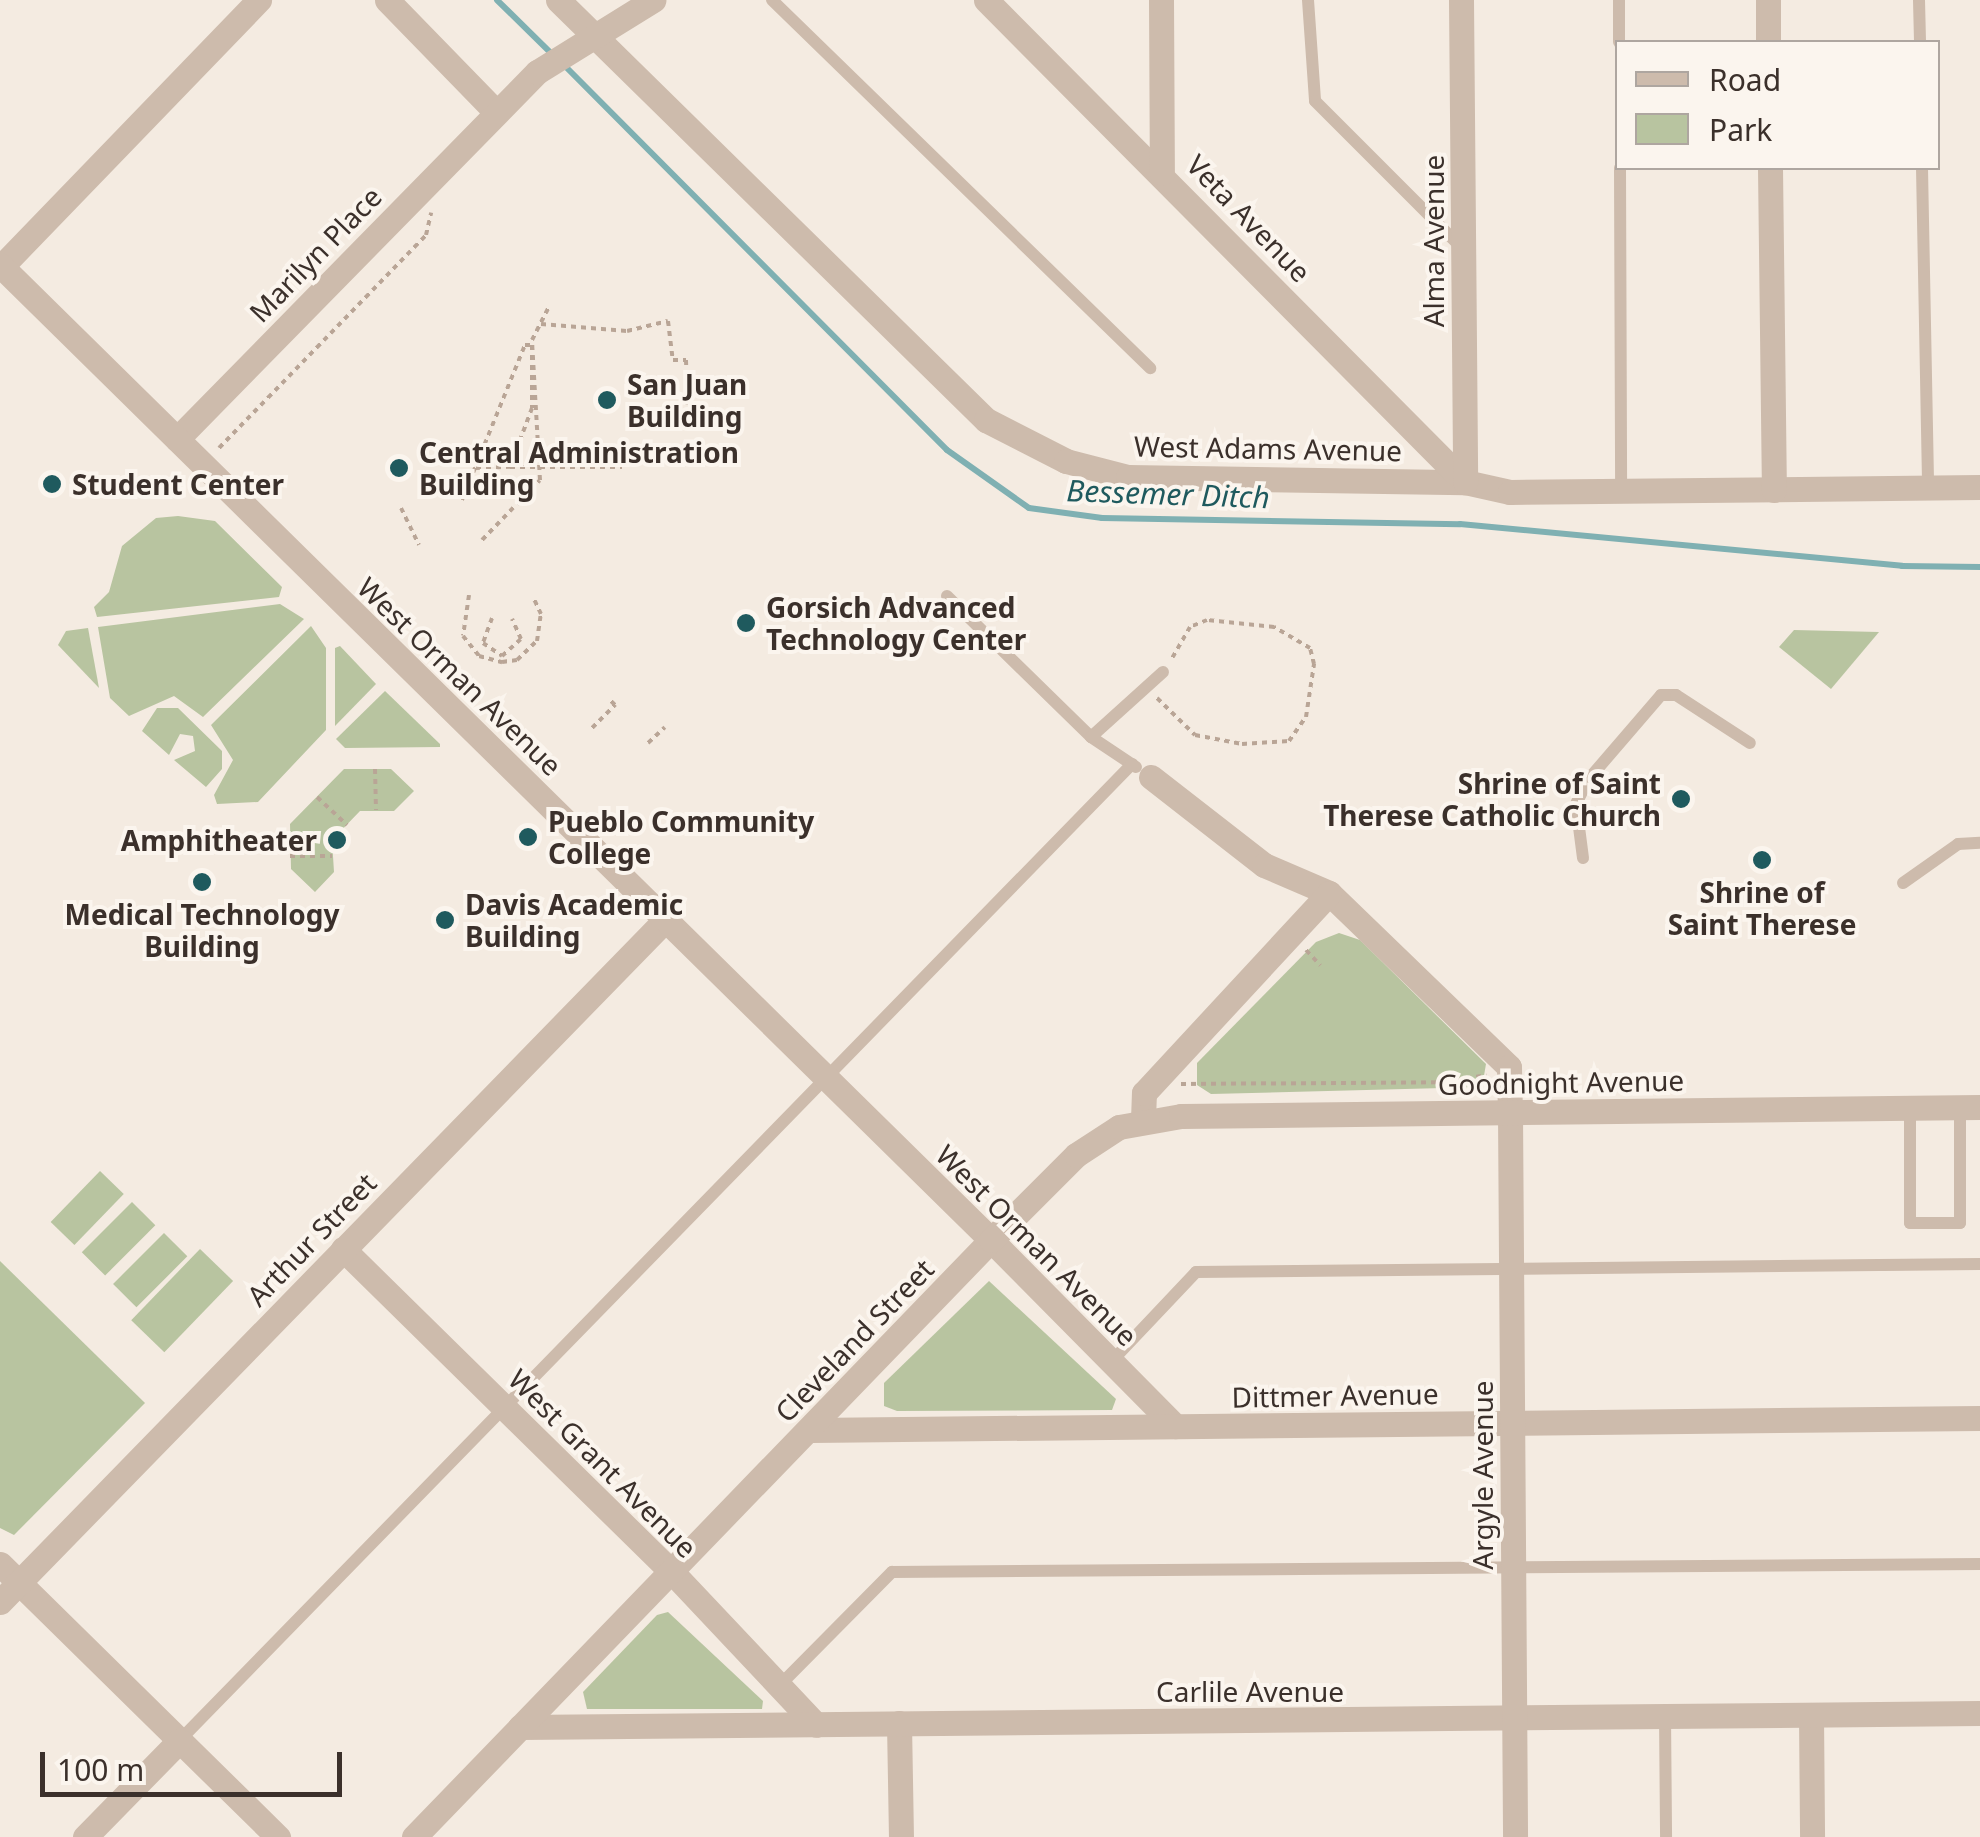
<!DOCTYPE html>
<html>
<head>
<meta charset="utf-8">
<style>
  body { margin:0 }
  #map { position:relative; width:1980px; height:1837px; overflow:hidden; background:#f4ebe1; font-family:"Noto Sans",sans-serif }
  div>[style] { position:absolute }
  .green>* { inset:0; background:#b8c4a0; transform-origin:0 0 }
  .stream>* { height:6px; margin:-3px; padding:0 3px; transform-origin:3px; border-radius:3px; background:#7fb0b2 }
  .path>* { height:4px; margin-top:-2px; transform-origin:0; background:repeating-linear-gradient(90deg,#b9a596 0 5px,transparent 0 10px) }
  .service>* { height:12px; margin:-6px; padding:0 6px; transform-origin:6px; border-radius:6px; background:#cdbbac }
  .minor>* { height:25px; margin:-12.5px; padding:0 12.5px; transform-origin:12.5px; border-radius:12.5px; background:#cdbbac }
  .tertiary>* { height:25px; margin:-12.5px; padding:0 12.5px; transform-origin:12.5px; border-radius:12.5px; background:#cdbbac }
  .dots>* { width:28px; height:28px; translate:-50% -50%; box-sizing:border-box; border:5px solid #fbf5ee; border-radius:50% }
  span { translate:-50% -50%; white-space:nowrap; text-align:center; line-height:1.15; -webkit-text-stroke:8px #fbf5ee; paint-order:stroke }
  .street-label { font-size:28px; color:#3b302b }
  .poi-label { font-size:28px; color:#3b302b; font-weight:700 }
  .left { translate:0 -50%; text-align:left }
  .right { translate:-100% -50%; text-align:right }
  .water-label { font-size:30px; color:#1f5a5e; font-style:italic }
  .legend { position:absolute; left:1615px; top:40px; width:325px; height:130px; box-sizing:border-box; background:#fbf5ee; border:2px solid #aea6a0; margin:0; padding:12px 18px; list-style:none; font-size:30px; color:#3b302b }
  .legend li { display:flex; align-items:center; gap:20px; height:50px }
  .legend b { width:50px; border:2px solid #aea6a0 }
  .scale { position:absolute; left:40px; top:1752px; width:302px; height:45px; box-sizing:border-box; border:5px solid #3b302b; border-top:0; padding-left:12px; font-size:30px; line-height:35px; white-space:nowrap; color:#3b302b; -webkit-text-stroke:8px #fbf5ee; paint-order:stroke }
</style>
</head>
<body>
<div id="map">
  <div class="green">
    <i style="clip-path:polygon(178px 516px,215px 521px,282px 587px,279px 597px,97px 617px,94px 607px,109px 592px,122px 546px,156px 518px)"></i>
    <i style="clip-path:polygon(280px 604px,304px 619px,203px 717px,174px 696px,129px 716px,110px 698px,98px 627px)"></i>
    <i style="clip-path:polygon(311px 626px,326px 648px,326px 730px,258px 802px,217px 804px,214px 795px,233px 760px,211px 725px)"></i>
    <i style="clip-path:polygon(88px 628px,99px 688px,58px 645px,66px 631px)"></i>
    <i style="clip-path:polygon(1794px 630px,1879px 632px,1831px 689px,1779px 647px)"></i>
    <i style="clip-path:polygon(340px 646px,376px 684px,335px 726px,335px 648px)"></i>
    <i style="clip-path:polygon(385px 691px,440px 744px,440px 747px,345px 748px,336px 739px)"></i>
    <i style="clip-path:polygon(157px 708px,178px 708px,222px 751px,222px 769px,206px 787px,174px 760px,195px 751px,193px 736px,180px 734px,169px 755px,142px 731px)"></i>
    <i style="clip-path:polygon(344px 769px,391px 769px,414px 791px,394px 811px,360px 811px,332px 840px,334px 872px,315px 892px,291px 869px,290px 824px)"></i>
    <i style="clip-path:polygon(1339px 933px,1360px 940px,1486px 1064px,1482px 1087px,1211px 1094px,1197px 1085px,1197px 1063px,1316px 942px)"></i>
    <i style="left:100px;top:1171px;width:33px;height:71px;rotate:44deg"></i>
    <i style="left:132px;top:1202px;width:33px;height:71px;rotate:45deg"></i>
    <i style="left:164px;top:1233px;width:33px;height:72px;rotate:45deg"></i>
    <i style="left:200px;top:1249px;width:46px;height:99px;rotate:44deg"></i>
    <i style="clip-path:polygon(0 1261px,145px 1403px,14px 1535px,0 1528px)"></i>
    <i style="clip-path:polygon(989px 1281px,1116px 1399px,1112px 1410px,897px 1411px,884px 1406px,884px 1383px)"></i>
    <i style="clip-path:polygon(668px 1612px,763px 1701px,762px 1709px,587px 1709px,583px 1692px,657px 1615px)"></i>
  </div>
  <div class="stream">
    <i style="left:497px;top:0;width:80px;rotate:44.5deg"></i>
    <i style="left:563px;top:64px;width:544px;rotate:45.15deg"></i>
    <i style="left:947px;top:450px;width:100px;rotate:35.3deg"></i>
    <i style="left:1029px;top:508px;width:74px;rotate:7.8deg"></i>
    <i style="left:1102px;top:518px;width:358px;rotate:1deg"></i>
    <i style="left:1460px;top:524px;width:444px;rotate:5.4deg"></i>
    <i style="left:1902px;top:566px;width:78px;rotate:0.7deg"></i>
  </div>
  <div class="path">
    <i style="left:541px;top:324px;width:86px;rotate:4.7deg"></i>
    <i style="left:627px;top:331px;width:42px;rotate:-13.7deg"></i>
    <i style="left:668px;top:321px;width:39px;rotate:83deg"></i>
    <i style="left:673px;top:360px;width:13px"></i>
    <i style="left:686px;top:360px;width:63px;rotate:88.2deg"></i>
    <i style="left:688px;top:423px;width:26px;rotate:-2deg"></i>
    <i style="left:219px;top:448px;width:297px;rotate:-45.8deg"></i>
    <i style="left:426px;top:235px;width:23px;rotate:-77deg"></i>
    <i style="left:476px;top:468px;width:34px;rotate:-2deg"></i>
    <i style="left:104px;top:490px;width:27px"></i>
    <i style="left:462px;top:500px;width:167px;rotate:-67.9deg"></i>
    <i style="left:525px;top:345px;width:7px"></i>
    <i style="left:532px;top:345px;width:63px;rotate:90deg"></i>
    <i style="left:532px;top:408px;width:63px;rotate:110.4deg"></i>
    <i style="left:510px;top:467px;width:112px"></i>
    <i style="left:401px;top:508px;width:41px;rotate:64.1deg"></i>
    <i style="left:482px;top:540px;width:83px;rotate:-46deg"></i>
    <i style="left:540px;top:480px;width:140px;rotate:-93.3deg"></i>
    <i style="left:532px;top:340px;width:37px;rotate:-63deg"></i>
    <i style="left:469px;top:595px;width:41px;rotate:98.3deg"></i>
    <i style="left:463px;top:636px;width:26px;rotate:51deg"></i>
    <i style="left:479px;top:656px;width:24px;rotate:15deg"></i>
    <i style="left:502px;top:662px;width:15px;rotate:-8deg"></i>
    <i style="left:517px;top:660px;width:28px;rotate:-44deg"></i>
    <i style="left:537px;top:641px;width:27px;rotate:-82deg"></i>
    <i style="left:541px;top:614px;width:19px;rotate:-115deg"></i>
    <i style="left:492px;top:618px;width:27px;rotate:110deg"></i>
    <i style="left:483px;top:643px;width:23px;rotate:34deg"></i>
    <i style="left:502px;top:656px;width:25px;rotate:-42deg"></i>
    <i style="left:521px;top:639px;width:22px;rotate:-114deg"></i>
    <i style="left:1157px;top:698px;width:53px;rotate:44.2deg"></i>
    <i style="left:1195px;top:735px;width:48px;rotate:10.8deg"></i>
    <i style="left:1242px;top:744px;width:47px;rotate:-3.7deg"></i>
    <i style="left:1289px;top:741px;width:29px;rotate:-55deg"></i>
    <i style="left:1306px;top:717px;width:54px;rotate:-81.4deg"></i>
    <i style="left:1314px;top:664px;width:16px;rotate:-104deg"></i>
    <i style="left:1310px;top:648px;width:42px;rotate:-149.7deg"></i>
    <i style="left:1274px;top:627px;width:67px;rotate:-174deg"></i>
    <i style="left:1207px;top:620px;width:18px;rotate:158deg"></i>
    <i style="left:1190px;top:627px;width:38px;rotate:120deg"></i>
    <i style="left:592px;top:728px;width:33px;rotate:-45deg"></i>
    <i style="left:615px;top:705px;width:8px;rotate:-135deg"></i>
    <i style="left:648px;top:743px;width:23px;rotate:-43deg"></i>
    <i style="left:375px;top:769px;width:41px;rotate:88.6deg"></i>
    <i style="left:317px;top:797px;width:41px;rotate:43deg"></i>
    <i style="left:290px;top:856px;width:42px"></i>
    <i style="left:1306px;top:950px;width:21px;rotate:47deg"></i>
    <i style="left:1181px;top:1084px;width:266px;rotate:-0.4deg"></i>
    <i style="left:1447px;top:1082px;width:40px;rotate:-10deg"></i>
  </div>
  <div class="service">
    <i style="left:772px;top:0;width:528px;rotate:44.23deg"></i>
    <i style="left:1308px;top:0;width:101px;rotate:86deg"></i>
    <i style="left:1315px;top:101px;width:205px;rotate:45deg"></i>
    <i style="left:1619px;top:0;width:42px;rotate:90deg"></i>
    <i style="left:1919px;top:0;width:42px;rotate:88.6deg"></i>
    <i style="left:1620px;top:168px;width:323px;rotate:89.8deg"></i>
    <i style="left:1922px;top:168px;width:320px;rotate:88.9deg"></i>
    <i style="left:947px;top:596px;width:202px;rotate:44.4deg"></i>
    <i style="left:1091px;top:737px;width:54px;rotate:33.7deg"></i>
    <i style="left:1091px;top:737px;width:97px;rotate:-42.1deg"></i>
    <i style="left:1583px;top:858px;width:54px;rotate:-97.4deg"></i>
    <i style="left:1576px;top:804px;width:25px;rotate:-64deg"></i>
    <i style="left:1587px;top:781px;width:113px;rotate:-49.3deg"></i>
    <i style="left:1661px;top:695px;width:15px"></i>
    <i style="left:1676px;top:695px;width:88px;rotate:33deg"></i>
    <i style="left:1903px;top:883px;width:67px;rotate:-35.3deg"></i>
    <i style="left:1958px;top:844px;width:22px;rotate:-3deg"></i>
    <i style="left:1910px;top:1108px;width:115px;rotate:90deg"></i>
    <i style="left:1910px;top:1223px;width:50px"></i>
    <i style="left:1960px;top:1223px;width:115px;rotate:-90deg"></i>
    <i style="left:1111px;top:1362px;width:124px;rotate:-46.6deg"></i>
    <i style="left:1196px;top:1272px;width:784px;rotate:-0.58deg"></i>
    <i style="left:781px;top:1684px;width:158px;rotate:-45.3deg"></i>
    <i style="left:892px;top:1572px;width:1088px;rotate:-0.42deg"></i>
    <i style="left:1665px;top:1715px;width:122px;rotate:89.5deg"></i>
    <i style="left:179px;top:1741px;width:1365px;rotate:-45.71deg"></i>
  </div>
  <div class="minor">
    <i style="left:387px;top:0;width:156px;rotate:45.8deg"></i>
    <i style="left:558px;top:0;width:600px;rotate:44.46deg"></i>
    <i style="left:986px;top:420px;width:90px;rotate:27.1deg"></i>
    <i style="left:1066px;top:461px;width:64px;rotate:14.5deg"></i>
    <i style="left:1128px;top:477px;width:337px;rotate:0.9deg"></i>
    <i style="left:1465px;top:482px;width:46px;rotate:12.5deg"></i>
    <i style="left:1510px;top:492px;width:470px;rotate:-0.6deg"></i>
    <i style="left:986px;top:0;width:680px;rotate:45.18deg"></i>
    <i style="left:1161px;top:0;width:173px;rotate:89.7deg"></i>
    <i style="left:1461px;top:0;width:482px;rotate:89.5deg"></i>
    <i style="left:1768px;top:0;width:42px;rotate:90deg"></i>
    <i style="left:1770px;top:168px;width:322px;rotate:89.3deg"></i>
    <i style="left:0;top:268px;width:373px;rotate:-46deg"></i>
    <i style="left:177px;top:439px;width:514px;rotate:-45.55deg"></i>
    <i style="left:537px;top:72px;width:137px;rotate:-31.8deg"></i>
    <i style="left:1151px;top:777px;width:143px;rotate:37.9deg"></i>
    <i style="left:1264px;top:865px;width:71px;rotate:23.3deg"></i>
    <i style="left:1329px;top:893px;width:250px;rotate:44deg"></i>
    <i style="left:1509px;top:1067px;width:46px;rotate:88.8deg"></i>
    <i style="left:1143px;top:1120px;width:27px;rotate:-88deg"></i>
    <i style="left:1144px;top:1093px;width:272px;rotate:-47.2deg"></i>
    <i style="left:991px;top:1240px;width:262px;rotate:45.3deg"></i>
    <i style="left:343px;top:1249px;width:461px;rotate:44.5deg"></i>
    <i style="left:672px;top:1572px;width:210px;rotate:46.7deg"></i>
    <i style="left:811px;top:1430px;width:1169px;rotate:-0.59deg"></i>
    <i style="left:0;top:1564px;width:390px;rotate:44.5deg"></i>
    <i style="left:0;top:1602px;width:954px;rotate:-45.72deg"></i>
    <i style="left:1811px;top:1715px;width:122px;rotate:89.5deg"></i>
    <i style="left:899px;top:1723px;width:114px;rotate:89deg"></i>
    <i style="left:520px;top:1727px;width:1460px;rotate:-0.55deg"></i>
    <i style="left:85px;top:1837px;width:134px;rotate:-45.6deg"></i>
  </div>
  <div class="tertiary">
    <i style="left:0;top:265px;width:1390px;rotate:44.53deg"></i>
    <i style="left:1510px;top:1113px;width:724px;rotate:89.6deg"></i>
    <i style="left:414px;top:1837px;width:830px;rotate:-45.98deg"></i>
    <i style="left:991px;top:1240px;width:120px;rotate:-45deg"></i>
    <i style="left:1076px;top:1155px;width:51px;rotate:-33.1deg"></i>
    <i style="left:1119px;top:1127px;width:63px;rotate:-10.1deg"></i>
    <i style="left:1181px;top:1116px;width:799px;rotate:-0.65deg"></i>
  </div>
  <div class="dots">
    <i style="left:607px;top:400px;background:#1f5a5e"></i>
    <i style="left:399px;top:468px;background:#1f5a5e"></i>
    <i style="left:52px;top:484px;background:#1f5a5e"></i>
    <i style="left:746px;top:623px;background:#1f5a5e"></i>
    <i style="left:1681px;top:799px;background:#1f5a5e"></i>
    <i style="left:528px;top:837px;background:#1f5a5e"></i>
    <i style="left:337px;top:840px;background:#1f5a5e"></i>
    <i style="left:1762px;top:860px;background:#1f5a5e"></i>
    <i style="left:202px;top:882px;background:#1f5a5e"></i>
    <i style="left:445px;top:920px;background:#1f5a5e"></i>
  </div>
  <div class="street-label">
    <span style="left:1249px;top:218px;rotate:46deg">Veta Avenue</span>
    <span style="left:1433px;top:241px;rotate:-90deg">Alma Avenue</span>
    <span style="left:315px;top:254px;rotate:-46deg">Marilyn Place</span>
    <span style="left:1268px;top:448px;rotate:1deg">West Adams Avenue</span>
    <span style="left:460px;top:676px;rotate:44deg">West Orman Avenue</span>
    <span style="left:1561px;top:1082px;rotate:-1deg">Goodnight Avenue</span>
    <span style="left:311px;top:1239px;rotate:-46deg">Arthur Street</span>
    <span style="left:1037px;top:1245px;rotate:45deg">West Orman Avenue</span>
    <span style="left:854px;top:1340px;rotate:-46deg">Cleveland Street</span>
    <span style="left:1335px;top:1395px;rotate:-1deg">Dittmer Avenue</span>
    <span style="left:603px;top:1463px;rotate:45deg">West Grant Avenue</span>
    <span style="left:1482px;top:1475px;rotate:-90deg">Argyle Avenue</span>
    <span style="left:1250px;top:1691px">Carlile Avenue</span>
  </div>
  <div class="poi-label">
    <span class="left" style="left:627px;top:400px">San Juan<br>Building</span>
    <span class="left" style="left:419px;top:468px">Central Administration<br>Building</span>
    <span class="left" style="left:72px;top:484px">Student Center</span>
    <span class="left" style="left:766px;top:623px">Gorsich Advanced<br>Technology Center</span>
    <span class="right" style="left:1661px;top:799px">Shrine of Saint<br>Therese Catholic Church</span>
    <span class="left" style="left:548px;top:837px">Pueblo Community<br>College</span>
    <span class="right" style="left:317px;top:840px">Amphitheater</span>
    <span style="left:1762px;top:908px">Shrine of<br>Saint Therese</span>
    <span class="left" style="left:465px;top:920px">Davis Academic<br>Building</span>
    <span style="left:202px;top:930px">Medical Technology<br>Building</span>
  </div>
  <div class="water-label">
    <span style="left:1168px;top:494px;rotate:2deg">Bessemer Ditch</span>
  </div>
  <ul class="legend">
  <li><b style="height:12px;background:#cdbbac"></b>Road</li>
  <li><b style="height:28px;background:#b8c4a0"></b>Park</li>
  </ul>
  <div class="scale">100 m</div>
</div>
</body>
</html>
